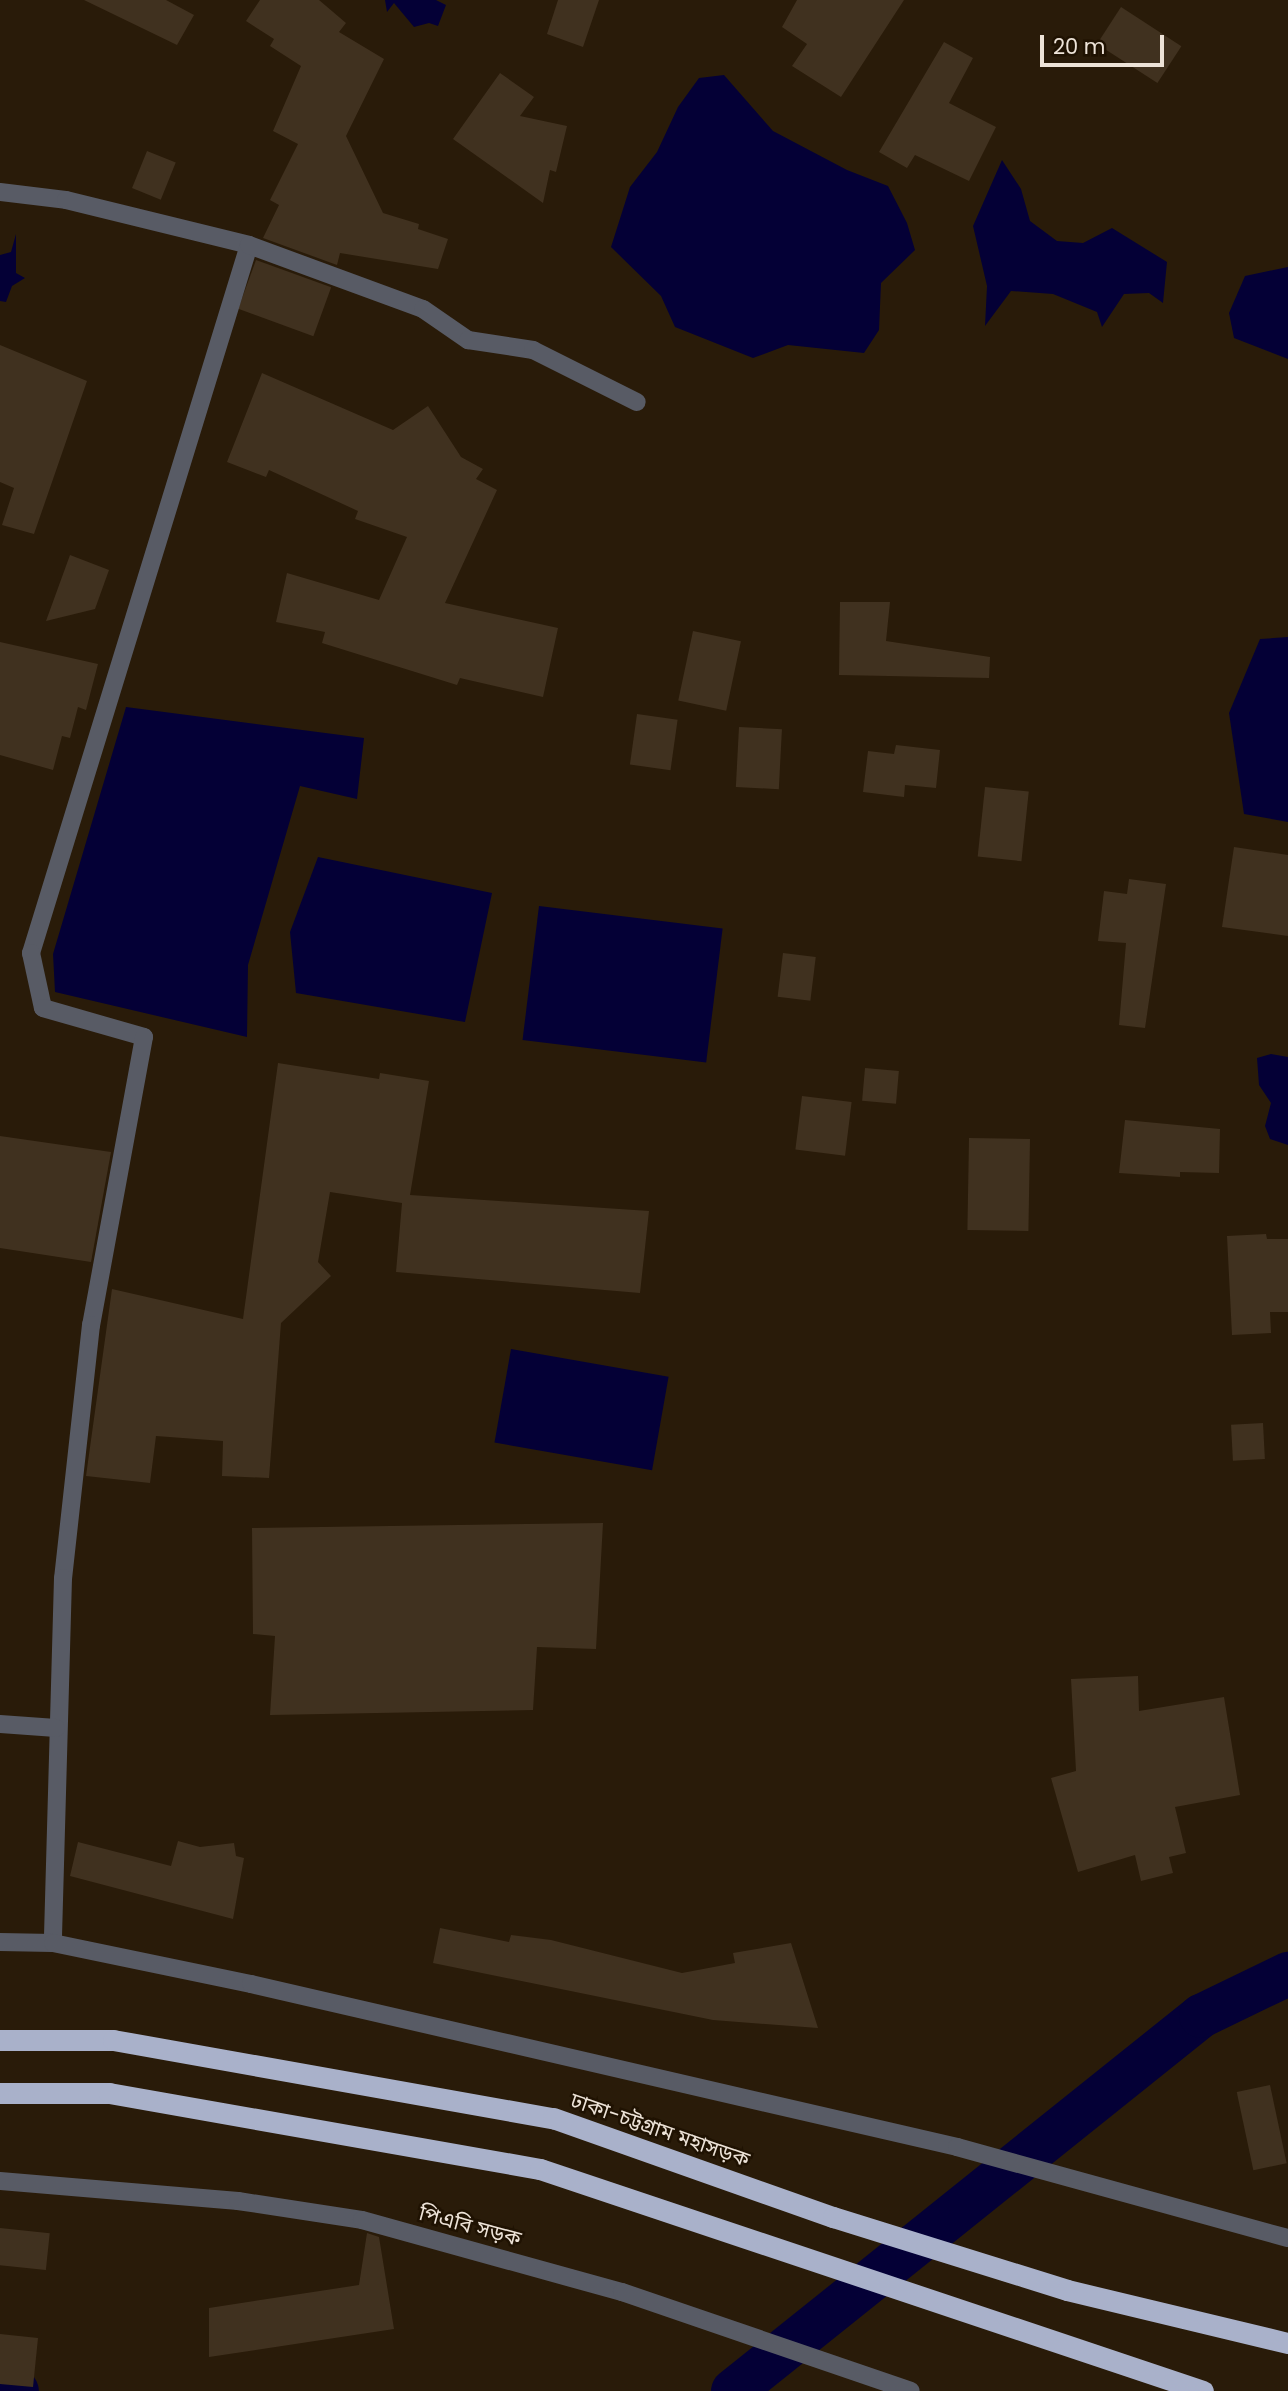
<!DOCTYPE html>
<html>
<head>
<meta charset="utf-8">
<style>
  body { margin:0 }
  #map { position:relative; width:1288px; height:2391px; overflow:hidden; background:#291b09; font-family:Poppins,"Noto Sans Bengali",sans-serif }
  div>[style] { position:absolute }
  .water>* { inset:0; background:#040036; transform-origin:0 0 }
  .canal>* { height:44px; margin:-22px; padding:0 22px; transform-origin:22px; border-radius:22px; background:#040036 }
  .building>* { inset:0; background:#40311f; transform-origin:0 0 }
  .minor>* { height:18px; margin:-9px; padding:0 9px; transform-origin:9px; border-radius:9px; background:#585b65 }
  .highway>* { height:21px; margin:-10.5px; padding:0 10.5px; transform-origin:10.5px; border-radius:10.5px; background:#a9b1ca }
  span { translate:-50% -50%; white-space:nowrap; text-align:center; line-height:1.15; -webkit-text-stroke:5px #1f1202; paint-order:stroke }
  .street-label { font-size:21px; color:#ede3d8 }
  .scale { position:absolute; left:1040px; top:35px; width:124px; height:32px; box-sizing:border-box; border:4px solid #ede3d8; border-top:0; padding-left:9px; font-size:21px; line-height:24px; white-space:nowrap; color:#ede3d8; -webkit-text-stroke:5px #1f1202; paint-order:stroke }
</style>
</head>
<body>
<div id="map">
  <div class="water">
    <i style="clip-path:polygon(385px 0,436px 0,446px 5px,438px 26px,429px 23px,414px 27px,394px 3px,387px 12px)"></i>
    <i style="clip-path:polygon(724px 75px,773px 131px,847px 170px,888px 186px,907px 223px,915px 250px,881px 283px,879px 330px,864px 353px,788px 345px,753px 358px,675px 327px,661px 296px,611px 247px,630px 187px,657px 152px,678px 107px,699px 78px)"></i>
    <i style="clip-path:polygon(1002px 160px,1021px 189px,1030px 221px,1057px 241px,1083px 243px,1112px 228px,1167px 262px,1163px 303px,1149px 293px,1124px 294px,1102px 327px,1097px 312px,1053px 294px,1011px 291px,985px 326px,987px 286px,973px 226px)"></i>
    <i style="clip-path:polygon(16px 234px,16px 273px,25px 278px,12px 286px,6px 302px,0 301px,0 255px,11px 252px)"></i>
    <i style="clip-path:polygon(1288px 267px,1288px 359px,1234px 338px,1229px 313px,1245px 276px)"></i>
    <i style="clip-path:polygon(1288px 637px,1288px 822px,1244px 814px,1229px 713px,1260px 639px)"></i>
    <i style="clip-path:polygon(126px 707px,364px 738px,357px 799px,300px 786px,248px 965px,247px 1037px,55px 992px,53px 954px)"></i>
    <i style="clip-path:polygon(318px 857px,492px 893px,465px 1022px,296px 993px,290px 932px)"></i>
    <i style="left:539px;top:906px;width:185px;height:135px;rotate:7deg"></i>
    <i style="clip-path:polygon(1271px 1054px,1288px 1057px,1288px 1145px,1270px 1139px,1265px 1126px,1271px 1103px,1259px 1085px,1257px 1058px)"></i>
    <i style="left:511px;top:1349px;width:160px;height:95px;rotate:10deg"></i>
  </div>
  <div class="canal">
    <i style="left:0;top:2389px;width:17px;rotate:7deg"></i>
    <i style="left:733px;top:2391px;width:600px;rotate:-38.7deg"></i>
    <i style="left:1201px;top:2016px;width:97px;rotate:-25.8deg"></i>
  </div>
  <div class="building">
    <i style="clip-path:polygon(84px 0,166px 0,194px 15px,177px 45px)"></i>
    <i style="clip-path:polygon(260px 0,319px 0,346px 23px,339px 32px,384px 59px,346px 136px,383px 213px,419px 224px,418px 229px,448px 239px,438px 269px,340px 253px,337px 265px,263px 238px,279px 205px,270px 200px,298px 144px,273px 131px,301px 66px,270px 46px,274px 39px,246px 21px)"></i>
    <i style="clip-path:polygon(558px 0,599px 0,583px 47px,547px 34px)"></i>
    <i style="clip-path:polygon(797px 0,904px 0,841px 97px,792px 66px,807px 44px,782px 27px)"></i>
    <i style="left:1121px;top:7px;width:72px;height:44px;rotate:33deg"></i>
    <i style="clip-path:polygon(944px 42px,973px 58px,949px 103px,996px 127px,969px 181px,915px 155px,907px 168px,879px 152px)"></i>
    <i style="clip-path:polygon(500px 73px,534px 97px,520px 116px,567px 126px,556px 172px,550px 170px,543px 203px,453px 139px)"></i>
    <i style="left:147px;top:151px;width:31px;height:40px;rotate:22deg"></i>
    <i style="left:256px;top:260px;width:80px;height:52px;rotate:20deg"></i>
    <i style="clip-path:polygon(0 345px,87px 381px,34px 534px,2px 525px,14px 488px,0 482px)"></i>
    <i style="clip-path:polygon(262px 373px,393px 430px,428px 406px,461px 457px,483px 469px,476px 479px,497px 490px,445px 603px,558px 628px,543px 697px,460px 678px,457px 685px,322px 643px,325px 632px,276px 622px,287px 573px,379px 600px,407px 537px,355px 519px,358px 511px,269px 470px,266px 477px,227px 462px)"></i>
    <i style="clip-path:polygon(70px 555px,109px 570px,95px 609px,46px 621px)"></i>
    <i style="clip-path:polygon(840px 602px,890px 602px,886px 641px,990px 657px,989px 678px,839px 675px)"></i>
    <i style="left:693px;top:631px;width:49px;height:71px;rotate:12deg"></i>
    <i style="clip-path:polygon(0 642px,98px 664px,86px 710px,78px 707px,70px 738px,62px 736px,53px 770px,0 755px)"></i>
    <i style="left:637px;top:714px;width:41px;height:51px;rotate:8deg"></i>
    <i style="left:739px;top:727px;width:43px;height:60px;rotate:3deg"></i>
    <i style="clip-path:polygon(896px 745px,940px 750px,936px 788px,905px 785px,904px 797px,863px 792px,868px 751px,894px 754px)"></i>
    <i style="left:985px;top:787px;width:44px;height:70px;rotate:6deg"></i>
    <i style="clip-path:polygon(1234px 847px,1288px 855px,1288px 936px,1222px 927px)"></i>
    <i style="clip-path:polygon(1129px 879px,1166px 884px,1145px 1028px,1119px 1025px,1126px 943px,1098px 941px,1104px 891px,1127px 894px)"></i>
    <i style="left:783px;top:953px;width:33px;height:44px;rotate:7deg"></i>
    <i style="clip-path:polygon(278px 1063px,379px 1079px,380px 1073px,429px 1081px,410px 1195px,649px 1211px,640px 1293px,396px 1272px,402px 1203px,330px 1192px,318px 1262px,331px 1276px,281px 1323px,269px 1478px,222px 1476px,223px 1441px,156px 1436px,150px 1483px,86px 1476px,112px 1289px,243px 1319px)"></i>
    <i style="left:865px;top:1068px;width:34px;height:33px;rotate:5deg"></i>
    <i style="left:802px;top:1096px;width:50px;height:54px;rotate:7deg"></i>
    <i style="clip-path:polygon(1125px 1120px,1220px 1129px,1219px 1173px,1180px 1172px,1180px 1177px,1119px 1173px)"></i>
    <i style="clip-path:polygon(0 1136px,111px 1152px,91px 1262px,0 1248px)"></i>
    <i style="left:1030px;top:1139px;width:92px;height:61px;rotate:91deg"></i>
    <i style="clip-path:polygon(1266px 1234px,1267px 1239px,1288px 1239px,1288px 1312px,1270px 1312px,1271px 1333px,1232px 1335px,1227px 1236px)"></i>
    <i style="left:1263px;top:1423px;width:36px;height:32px;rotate:87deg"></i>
    <i style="clip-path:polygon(603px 1523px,596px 1649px,537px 1647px,533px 1710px,270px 1715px,275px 1636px,253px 1634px,252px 1528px)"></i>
    <i style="clip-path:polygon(1138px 1676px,1139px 1711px,1224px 1697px,1240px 1795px,1175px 1807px,1186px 1853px,1169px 1857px,1173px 1873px,1141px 1881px,1135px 1855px,1078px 1872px,1051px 1778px,1076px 1771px,1071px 1679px)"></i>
    <i style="clip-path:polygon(178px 1841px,200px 1847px,234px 1843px,236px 1856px,244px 1858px,233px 1919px,70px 1876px,78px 1842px,171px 1866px)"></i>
    <i style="clip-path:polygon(440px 1928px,509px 1942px,511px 1935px,551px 1940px,682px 1973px,735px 1963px,733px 1953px,791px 1943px,818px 2028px,713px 2020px,433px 1963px)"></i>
    <i style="left:1270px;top:2085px;width:80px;height:34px;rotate:78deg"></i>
    <i style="left:0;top:2228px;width:50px;height:37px;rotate:6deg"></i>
    <i style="clip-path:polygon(367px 2233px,379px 2237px,394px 2329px,209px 2357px,209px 2308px,359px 2285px)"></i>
    <i style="clip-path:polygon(0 2334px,38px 2338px,33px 2387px,0 2384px)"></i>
  </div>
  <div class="minor">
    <i style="left:0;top:192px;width:66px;rotate:6.9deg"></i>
    <i style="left:66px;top:200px;width:188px;rotate:13.8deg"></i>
    <i style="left:249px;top:245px;width:741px;rotate:107.11deg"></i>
    <i style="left:31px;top:953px;width:56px;rotate:77.7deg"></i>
    <i style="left:43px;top:1008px;width:105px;rotate:16deg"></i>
    <i style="left:144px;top:1037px;width:293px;rotate:100.4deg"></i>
    <i style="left:91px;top:1325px;width:255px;rotate:96.3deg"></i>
    <i style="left:63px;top:1578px;width:365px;rotate:91.6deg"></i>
    <i style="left:249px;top:245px;width:185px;rotate:20.2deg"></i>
    <i style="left:423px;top:309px;width:55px;rotate:34.6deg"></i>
    <i style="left:468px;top:340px;width:66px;rotate:8.7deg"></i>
    <i style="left:533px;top:350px;width:116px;rotate:26.6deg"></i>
    <i style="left:0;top:1724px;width:56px;rotate:4.1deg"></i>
    <i style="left:0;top:1942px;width:53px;rotate:1.1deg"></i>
    <i style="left:53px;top:1943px;width:202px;rotate:11.7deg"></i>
    <i style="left:251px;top:1984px;width:725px;rotate:13deg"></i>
    <i style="left:957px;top:2147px;width:343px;rotate:15.4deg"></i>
    <i style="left:0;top:2181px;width:239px;rotate:4.8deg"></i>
    <i style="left:238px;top:2201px;width:125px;rotate:8.7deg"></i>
    <i style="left:362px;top:2220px;width:270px;rotate:15.5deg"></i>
    <i style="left:622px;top:2292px;width:305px;rotate:18.9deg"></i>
  </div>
  <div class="highway">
    <i style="left:0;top:2040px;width:113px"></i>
    <i style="left:113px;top:2040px;width:447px;rotate:10.1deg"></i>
    <i style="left:553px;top:2118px;width:297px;rotate:19.5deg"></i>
    <i style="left:833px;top:2217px;width:245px;rotate:17.3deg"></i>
    <i style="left:1067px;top:2290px;width:227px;rotate:13.5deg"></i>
    <i style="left:0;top:2093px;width:109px"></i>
    <i style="left:109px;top:2093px;width:438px;rotate:10deg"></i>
    <i style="left:540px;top:2169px;width:699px;rotate:18.51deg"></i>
  </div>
  <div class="street-label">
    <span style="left:660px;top:2130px;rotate:19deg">ঢাকা-চট্টগ্রাম মহাসড়ক</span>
    <span style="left:470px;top:2226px;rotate:15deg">পিএবি সড়ক</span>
  </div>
  <div class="scale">20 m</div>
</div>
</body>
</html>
